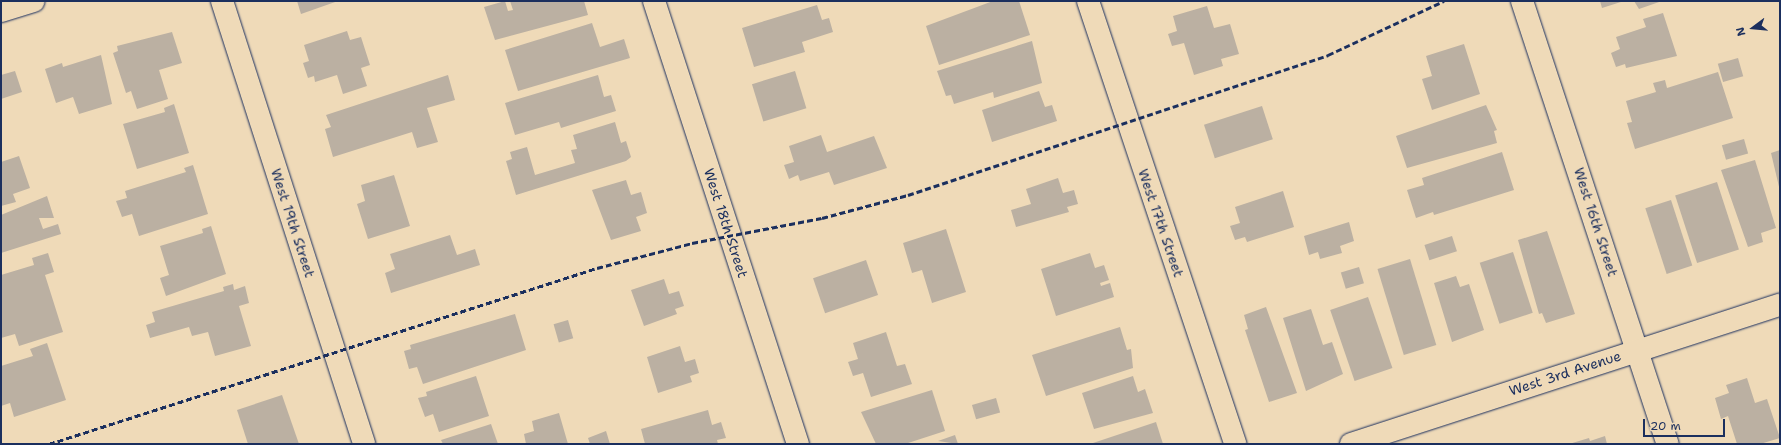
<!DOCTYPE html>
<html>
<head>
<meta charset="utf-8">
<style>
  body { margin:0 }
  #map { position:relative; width:1781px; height:445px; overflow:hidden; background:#efdab8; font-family:"Shantell Sans",sans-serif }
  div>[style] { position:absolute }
  .building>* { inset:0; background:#bbb0a2; transform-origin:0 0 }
  .roads { filter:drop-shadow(0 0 1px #1b2f5e) drop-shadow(0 0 1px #1b2f5e) }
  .minor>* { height:22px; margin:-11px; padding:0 11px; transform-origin:11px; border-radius:11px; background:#efdab8 }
  .tertiary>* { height:22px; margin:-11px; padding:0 11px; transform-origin:11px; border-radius:11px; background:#efdab8 }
  .rail>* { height:3px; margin-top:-1.5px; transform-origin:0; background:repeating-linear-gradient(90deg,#1b2f5e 0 6px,transparent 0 9px) }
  span { translate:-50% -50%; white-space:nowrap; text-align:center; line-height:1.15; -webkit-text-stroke:3px #efdab8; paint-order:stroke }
  .street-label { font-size:14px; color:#1b2f5e }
  .frame { position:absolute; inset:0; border:2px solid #1b2f5e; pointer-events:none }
  .north { position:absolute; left:1733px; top:8px; width:40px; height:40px; -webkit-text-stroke:3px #efdab8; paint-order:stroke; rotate:254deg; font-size:11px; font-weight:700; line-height:16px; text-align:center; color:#1b2f5e }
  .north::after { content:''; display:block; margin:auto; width:14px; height:18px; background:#1b2f5e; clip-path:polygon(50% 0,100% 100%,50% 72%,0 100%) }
  .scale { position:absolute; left:1643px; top:419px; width:82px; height:18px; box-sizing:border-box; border:2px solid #1b2f5e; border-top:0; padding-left:5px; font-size:12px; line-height:14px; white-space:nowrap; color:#1b2f5e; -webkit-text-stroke:3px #efdab8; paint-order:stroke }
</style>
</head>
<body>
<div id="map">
  <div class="building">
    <i style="clip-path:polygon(297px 1px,338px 1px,301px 14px)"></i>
    <i style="clip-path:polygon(505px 1px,508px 11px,513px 10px,510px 1px,584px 1px,588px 15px,495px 40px,484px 7px)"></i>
    <i style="clip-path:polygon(993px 1px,1019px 1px,1030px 35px,939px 65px,926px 26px)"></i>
    <i style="clip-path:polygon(1600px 1px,1624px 1px,1602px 8px)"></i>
    <i style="clip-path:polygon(1634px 1px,1662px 1px,1639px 9px)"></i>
    <i style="clip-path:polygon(817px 5px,822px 20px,829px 18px,833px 32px,802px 42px,805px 52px,754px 67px,742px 28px)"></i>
    <i style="clip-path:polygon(1207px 6px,1214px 28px,1230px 24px,1239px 54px,1221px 59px,1223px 66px,1194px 75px,1184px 43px,1172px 46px,1168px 34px,1177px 31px,1173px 16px)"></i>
    <i style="clip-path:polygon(1663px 13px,1677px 56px,1626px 68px,1625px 64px,1616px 67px,1611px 53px,1620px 49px,1616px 37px,1646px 27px,1643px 19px)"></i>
    <i style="clip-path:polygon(592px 23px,600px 47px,624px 39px,630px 58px,518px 91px,505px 50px)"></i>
    <i style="clip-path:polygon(347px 31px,350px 40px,361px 37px,370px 65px,361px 68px,367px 86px,343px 94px,337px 75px,315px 82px,314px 76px,308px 78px,303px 63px,309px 61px,304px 45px)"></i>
    <i style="clip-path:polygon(172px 32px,182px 63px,159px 70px,168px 99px,137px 109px,131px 91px,126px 93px,113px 53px,118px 51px,117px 46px)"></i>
    <i style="clip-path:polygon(1032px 41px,1042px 83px,994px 98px,993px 92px,954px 104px,951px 95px,946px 96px,937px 71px)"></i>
    <i style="clip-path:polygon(1464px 44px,1480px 94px,1432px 110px,1422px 79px,1432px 76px,1426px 56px)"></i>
    <i style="clip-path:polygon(101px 55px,112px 104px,79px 114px,73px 97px,56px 103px,45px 69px,62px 63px,63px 67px)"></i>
    <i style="left:1738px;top:58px;width:19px;height:21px;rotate:74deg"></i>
    <i style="clip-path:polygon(15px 71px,22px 92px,1px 99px,1px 75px)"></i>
    <i style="left:795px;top:71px;width:39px;height:45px;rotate:73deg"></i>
    <i style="clip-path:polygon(1718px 72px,1733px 118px,1635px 149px,1627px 123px,1632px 122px,1626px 101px,1656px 92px,1653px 83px,1665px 80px,1667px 88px)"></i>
    <i style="clip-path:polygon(448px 75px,455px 100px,427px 108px,438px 142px,417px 148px,412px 132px,333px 157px,325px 129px,331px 127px,326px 115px)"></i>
    <i style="clip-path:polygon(598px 75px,604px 97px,611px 95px,616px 111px,561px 128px,559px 122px,515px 135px,505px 103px)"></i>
    <i style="clip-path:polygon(1039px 91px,1045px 107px,1052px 105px,1057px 121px,992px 142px,982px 110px)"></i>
    <i style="clip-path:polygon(174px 104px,189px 153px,137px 169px,123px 124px,165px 112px,164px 108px)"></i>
    <i style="clip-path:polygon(1486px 105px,1497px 130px,1494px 131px,1497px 143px,1407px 168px,1396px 136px)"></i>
    <i style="left:1262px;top:106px;width:35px;height:61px;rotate:72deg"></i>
    <i style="clip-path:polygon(615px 122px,621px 143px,626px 141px,631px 157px,626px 161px,516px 195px,506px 161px,512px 159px,510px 152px,527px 147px,535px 175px,575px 163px,571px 150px,577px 149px,573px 135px)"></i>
    <i style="clip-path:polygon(821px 135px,827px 152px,874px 136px,887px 168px,834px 185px,829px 172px,800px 181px,798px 175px,789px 179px,784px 165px,794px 162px,789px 146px)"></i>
    <i style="left:1744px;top:139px;width:15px;height:23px;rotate:74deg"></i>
    <i style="clip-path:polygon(1780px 150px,1780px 191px,1771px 153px)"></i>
    <i style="clip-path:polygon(1502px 152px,1514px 190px,1434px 215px,1433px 212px,1416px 218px,1407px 190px,1424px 185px,1422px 178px)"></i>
    <i style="clip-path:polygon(19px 156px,30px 188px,13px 194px,16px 202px,1px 206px,1px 162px)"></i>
    <i style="clip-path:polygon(1755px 160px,1776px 228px,1761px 233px,1763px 242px,1748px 247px,1721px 170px)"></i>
    <i style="clip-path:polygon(193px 165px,208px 214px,139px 236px,132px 214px,122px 217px,116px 201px,127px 198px,125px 191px,186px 172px,184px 168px)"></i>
    <i style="clip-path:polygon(394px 175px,410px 226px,368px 239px,357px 204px,365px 201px,361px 185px)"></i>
    <i style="clip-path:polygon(1058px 178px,1063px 193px,1074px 190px,1078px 204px,1067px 207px,1069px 212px,1016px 227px,1011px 210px,1031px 204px,1026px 189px)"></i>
    <i style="clip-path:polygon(626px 180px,631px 195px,641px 192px,647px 213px,636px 217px,641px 231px,611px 240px,592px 190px)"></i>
    <i style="left:1717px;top:182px;width:71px;height:44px;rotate:72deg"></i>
    <i style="clip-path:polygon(1283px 191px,1294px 227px,1247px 242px,1245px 237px,1235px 240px,1230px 226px,1240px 223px,1235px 207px)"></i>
    <i style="clip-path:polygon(47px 196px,54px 218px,39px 218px,43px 229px,58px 224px,61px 234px,1px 253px,1px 215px)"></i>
    <i style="left:1671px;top:200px;width:69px;height:27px;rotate:72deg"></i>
    <i style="clip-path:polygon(1349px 222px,1354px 241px,1340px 246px,1342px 253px,1320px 259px,1318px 252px,1309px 255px,1304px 236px)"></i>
    <i style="clip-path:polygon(211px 226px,226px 274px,166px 296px,160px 278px,169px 275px,160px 246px,203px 233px,202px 229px)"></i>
    <i style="clip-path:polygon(946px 229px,966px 292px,932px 303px,922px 270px,912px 273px,903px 243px)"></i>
    <i style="clip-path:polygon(1547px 231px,1575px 314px,1546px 323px,1542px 313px,1539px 314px,1518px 240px)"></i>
    <i style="clip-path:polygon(450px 235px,457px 255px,475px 249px,480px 265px,391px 293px,385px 273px,395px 269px,390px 254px)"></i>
    <i style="left:1452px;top:236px;width:16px;height:29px;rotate:72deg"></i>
    <i style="left:1513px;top:252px;width:64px;height:35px;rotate:72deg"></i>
    <i style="clip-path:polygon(48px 253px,54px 272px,45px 275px,63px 332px,19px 346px,15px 334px,1px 338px,1px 275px,34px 265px,32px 258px)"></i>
    <i style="clip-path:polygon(1090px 253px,1095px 268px,1104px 265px,1109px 280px,1100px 283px,1101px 286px,1110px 283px,1114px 297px,1056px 316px,1041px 269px)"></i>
    <i style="left:1410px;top:259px;width:90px;height:34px;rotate:73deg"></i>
    <i style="left:866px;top:260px;width:37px;height:56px;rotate:71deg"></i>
    <i style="left:1359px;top:267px;width:17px;height:19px;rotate:73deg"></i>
    <i style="clip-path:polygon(1456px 276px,1460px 287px,1469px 284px,1484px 330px,1452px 342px,1434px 283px)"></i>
    <i style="clip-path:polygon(664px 279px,669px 294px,679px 291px,684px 306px,675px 309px,677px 314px,644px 326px,631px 290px)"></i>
    <i style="clip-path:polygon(233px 284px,234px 290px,245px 286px,249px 303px,239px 306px,251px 346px,215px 356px,208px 332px,192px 336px,189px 327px,150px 338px,146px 325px,155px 322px,152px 312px,224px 291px,223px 287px)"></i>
    <i style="left:1368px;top:297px;width:75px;height:40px;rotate:71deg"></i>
    <i style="clip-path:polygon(1266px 307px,1297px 393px,1269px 402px,1245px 330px,1248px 329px,1244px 315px)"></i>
    <i style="clip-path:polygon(1311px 309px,1323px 345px,1332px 342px,1343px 374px,1306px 391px,1283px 318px)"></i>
    <i style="clip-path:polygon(515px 314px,526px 350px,423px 384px,417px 367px,409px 369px,404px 351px,411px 349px,410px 345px)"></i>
    <i style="left:568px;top:320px;width:19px;height:15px;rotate:74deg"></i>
    <i style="clip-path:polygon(1120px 327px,1127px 350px,1131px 349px,1133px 368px,1046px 396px,1032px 355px)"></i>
    <i style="clip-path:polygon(886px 332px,897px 366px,905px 364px,912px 384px,871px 397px,863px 373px,853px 376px,848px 362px,858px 359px,853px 343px)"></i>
    <i style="clip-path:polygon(47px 343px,66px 400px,14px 417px,10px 403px,1px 406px,1px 366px,33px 356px,30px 349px)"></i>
    <i style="clip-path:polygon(680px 346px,685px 362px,695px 359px,699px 373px,690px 376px,692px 382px,658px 393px,647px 357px)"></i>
    <i style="clip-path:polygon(476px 376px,489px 416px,439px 432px,433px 414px,425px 417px,418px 398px,427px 396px,426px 392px)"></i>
    <i style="clip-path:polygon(1133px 376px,1138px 392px,1145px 389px,1153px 413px,1094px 429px,1082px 393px)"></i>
    <i style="clip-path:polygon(1747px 378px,1755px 403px,1767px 399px,1780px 438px,1760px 444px,1737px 444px,1728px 416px,1721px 419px,1715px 398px,1729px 393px,1726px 385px)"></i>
    <i style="clip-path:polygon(932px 390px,945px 431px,905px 444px,876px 444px,861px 412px)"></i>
    <i style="clip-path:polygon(282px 395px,299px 444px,248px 444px,237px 410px)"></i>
    <i style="left:996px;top:398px;width:15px;height:25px;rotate:74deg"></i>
    <i style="clip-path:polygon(708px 410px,712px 425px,721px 422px,726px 438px,717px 440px,718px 444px,645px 444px,641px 429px)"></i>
    <i style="clip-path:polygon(559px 413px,568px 444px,526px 444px,524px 434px,534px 431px,532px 421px)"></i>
    <i style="clip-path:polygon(1156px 422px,1163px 444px,1090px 444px)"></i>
    <i style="clip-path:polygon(491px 424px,498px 444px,443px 444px,441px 440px)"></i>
    <i style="clip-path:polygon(606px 431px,610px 444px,590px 444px,588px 438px)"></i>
    <i style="clip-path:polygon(955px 435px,958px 444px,938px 441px)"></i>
    <i style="clip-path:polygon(1605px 436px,1607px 444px,1569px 444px,1589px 438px,1590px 441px)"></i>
  </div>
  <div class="roads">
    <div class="minor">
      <i style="left:222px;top:1px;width:465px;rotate:72.2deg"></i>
      <i style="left:654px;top:1px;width:466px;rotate:72deg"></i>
      <i style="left:1522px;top:1px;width:466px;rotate:71.8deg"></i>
      <i style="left:1px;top:11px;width:34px;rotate:-17deg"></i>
      <i style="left:1351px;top:444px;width:451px;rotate:-18deg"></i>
    </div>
    <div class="tertiary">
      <i style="left:1088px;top:1px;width:467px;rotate:71.6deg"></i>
    </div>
  </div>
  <div class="rail">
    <i style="left:49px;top:444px;width:576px;rotate:-17.81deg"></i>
    <i style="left:597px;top:268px;width:98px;rotate:-14.7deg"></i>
    <i style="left:692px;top:243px;width:132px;rotate:-10.9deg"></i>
    <i style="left:822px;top:218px;width:89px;rotate:-15deg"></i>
    <i style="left:908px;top:195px;width:443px;rotate:-18.4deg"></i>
    <i style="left:1328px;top:55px;width:128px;rotate:-25deg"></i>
  </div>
  <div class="street-label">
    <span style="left:1596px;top:222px;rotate:72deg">West 16th Street</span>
    <span style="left:293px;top:223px;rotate:72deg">West 19th Street</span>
    <span style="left:726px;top:223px;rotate:72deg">West 18th Street</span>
    <span style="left:1161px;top:223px;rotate:71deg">West 17th Street</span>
    <span style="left:1565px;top:373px;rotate:-18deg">West 3rd Avenue</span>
  </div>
  <div class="frame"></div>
  <div class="north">N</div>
  <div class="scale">20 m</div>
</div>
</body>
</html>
